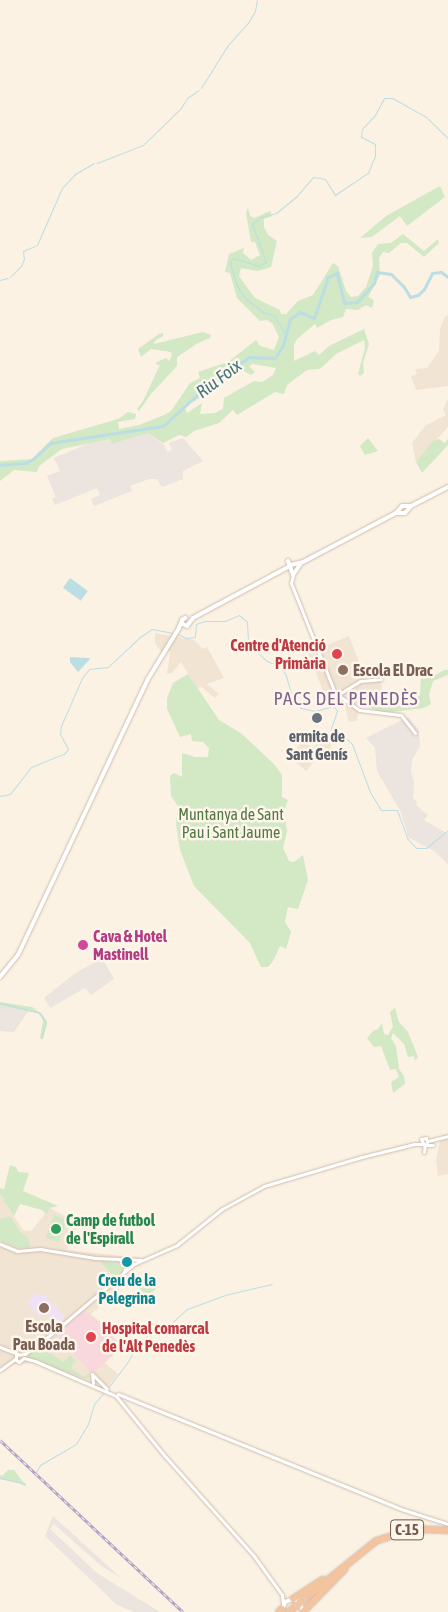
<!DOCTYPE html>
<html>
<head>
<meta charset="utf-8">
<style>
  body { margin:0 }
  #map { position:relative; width:448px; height:1612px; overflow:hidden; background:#fbf2e4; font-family:"Asap Condensed",sans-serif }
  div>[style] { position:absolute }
  .residential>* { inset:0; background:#f2e4d3 }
  .industrial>* { inset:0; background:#ebe4df }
  .education>* { inset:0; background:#efe1f7 }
  .medical>* { inset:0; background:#f8d8dc }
  .green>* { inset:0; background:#d3e8c4; transform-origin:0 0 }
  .water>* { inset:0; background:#badee3; transform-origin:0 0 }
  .stream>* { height:1px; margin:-0.5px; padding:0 0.5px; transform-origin:0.5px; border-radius:0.5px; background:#badee3 }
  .river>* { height:3px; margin:-1.5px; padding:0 1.5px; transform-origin:1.5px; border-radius:1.5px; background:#badee3 }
  .roads { filter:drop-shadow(0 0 1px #cebcae) drop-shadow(0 0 1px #cebcae) }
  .tertiary>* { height:3px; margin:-1.5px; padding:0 1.5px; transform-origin:1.5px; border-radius:1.5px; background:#fff }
  .secondary>* { height:4px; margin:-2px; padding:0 2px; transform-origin:2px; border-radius:2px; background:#fff }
  .trunk>* { height:5.5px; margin:-2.75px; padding:0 2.75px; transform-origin:2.75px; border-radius:2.75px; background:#f4c49f }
  .rail>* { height:3px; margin-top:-1.5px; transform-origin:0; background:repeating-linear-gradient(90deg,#fef6ea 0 4px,#b4a4c4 0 8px); box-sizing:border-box; border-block:1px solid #b4a4c4 }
  .bridges { filter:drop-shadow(0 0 1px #d8d1cd) drop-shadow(0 0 1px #d8d1cd) }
  .trunk-bridge>* { height:5.5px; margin:-2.75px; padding:0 2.75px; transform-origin:2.75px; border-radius:2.75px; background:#f4c49f }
  .dots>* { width:14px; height:14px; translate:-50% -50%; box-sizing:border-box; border:2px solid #fef6ea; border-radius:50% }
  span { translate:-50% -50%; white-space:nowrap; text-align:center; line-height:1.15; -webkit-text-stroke:5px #fef6ea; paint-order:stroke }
  .shield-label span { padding:1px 4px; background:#fef6ea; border:1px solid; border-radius:4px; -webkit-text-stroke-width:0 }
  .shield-label { font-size:15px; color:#72594b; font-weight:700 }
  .health-label { font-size:16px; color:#be3a42; font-weight:700 }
  .right { translate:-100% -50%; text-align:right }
  .left { translate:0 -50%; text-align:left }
  .education-label { font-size:16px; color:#785e54; font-weight:700 }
  .worship-label { font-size:16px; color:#5b616d; font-weight:700 }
  .park-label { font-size:16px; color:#547844 }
  .hotel-label { font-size:16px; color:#b23c85; font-weight:700 }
  .leisure-label { font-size:16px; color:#27864d; font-weight:700 }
  .culture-label { font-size:16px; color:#0d838f; font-weight:700 }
  .water-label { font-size:18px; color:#43747e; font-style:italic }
  .quarter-label { font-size:19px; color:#7f638e; letter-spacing:1px }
</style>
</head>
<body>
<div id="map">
  <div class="residential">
    <i style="clip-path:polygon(448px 315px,448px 386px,416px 390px,411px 376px,417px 374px,415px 369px,427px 368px,439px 351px,440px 329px,445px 317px)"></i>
    <i style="clip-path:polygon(448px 399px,448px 427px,416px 462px,412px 443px,425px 426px,446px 415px,443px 409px)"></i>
    <i style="clip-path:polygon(155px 633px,194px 640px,203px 649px,207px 647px,224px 678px,207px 684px,219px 694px,215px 698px,200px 686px,198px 690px,181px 662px,172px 673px,167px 674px,170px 652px,165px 650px,162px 653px,155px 643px)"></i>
    <i style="clip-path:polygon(349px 636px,365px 677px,381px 677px,382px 691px,358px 713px,357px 721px,349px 722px,345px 707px,325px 703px,322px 688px,308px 653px)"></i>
    <i style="clip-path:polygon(326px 732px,332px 750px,323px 760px,319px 756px,306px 771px,290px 757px,303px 740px,313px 748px)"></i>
    <i style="clip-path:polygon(448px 1134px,448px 1174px,438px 1176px,436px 1159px,441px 1136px)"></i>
    <i style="clip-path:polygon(0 1194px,23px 1230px,31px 1231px,50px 1208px,78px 1223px,67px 1250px,140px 1258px,140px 1263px,116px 1282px,121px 1288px,91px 1314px,103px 1324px,123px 1347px,104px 1362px,118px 1374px,106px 1390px,35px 1363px,14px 1364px,0 1373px)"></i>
  </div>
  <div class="industrial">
    <i style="clip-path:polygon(148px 433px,164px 445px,167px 452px,172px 449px,169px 444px,171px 442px,183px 438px,203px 461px,183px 471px,183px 479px,162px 487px,157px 479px,149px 479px,130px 486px,132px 491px,94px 506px,91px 499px,100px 495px,97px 488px,55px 505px,52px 499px,56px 497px,47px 476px,60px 471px,54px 458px,90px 443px,110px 439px,112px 444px)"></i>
    <i style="clip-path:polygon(408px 717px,419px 730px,420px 746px,412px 760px,411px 771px,414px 782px,413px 798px,417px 802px,416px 805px,428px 815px,424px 820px,448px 834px,448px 864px,434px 851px,408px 837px,401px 812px,377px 771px,375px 748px,366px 738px)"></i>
    <i style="clip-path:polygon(102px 958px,114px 979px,91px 995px,85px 988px,50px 1008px,44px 998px,74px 974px)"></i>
    <i style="clip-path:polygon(0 1005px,29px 1010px,14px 1032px,0 1031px)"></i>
    <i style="clip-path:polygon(53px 1516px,121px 1578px,100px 1565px,54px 1524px,50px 1529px,97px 1573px,160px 1612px,134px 1612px,116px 1604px,45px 1536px)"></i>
  </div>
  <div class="education">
    <i style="clip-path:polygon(36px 1292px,39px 1296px,43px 1294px,64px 1316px,64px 1319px,57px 1324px,46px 1313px,41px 1318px,27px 1303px)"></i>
  </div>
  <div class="medical">
    <i style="clip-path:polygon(83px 1309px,102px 1325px,121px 1348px,92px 1374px,56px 1334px,57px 1330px)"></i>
  </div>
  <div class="green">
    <i style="clip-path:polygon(440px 186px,445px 197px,407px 226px,400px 216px,372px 237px,360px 238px,386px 216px)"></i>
    <i style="clip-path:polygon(evenodd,248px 208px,250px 216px,254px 218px,270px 211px,272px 216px,264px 219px,264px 227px,268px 235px,277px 241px,271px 267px,258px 271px,241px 268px,239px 276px,255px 298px,280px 310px,281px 314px,286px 314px,298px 301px,313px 295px,333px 263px,338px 266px,346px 291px,351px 297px,358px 296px,366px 287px,373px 266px,372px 253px,378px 244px,391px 243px,403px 234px,424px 251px,438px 239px,439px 243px,424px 257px,407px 243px,401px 243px,389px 253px,383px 252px,379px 258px,380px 275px,368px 297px,374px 300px,372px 308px,366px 305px,358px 310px,346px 309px,343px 317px,331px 320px,317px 328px,315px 324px,297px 339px,294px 345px,294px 361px,315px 351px,319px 355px,329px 346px,364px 329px,369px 344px,363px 363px,364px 373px,360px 376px,358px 374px,365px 348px,364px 340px,336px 354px,320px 369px,307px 370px,287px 385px,284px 394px,275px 392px,237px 415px,233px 410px,219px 423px,194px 431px,186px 437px,179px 435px,163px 443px,148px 433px,112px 444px,110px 439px,62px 449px,39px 466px,37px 472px,14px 470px,0 481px,0 461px,32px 459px,53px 438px,118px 419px,128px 412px,136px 414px,135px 419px,118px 422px,119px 429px,139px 425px,164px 415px,171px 411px,190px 383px,200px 378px,198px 372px,228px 362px,256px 340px,260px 346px,274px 350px,279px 337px,272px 323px,267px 320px,260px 321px,237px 298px,230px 273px,225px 272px,229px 254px,244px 248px,243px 253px,251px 260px,260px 255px,255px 242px,251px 242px,246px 213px,248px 208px,253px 364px,276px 368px,273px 375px,262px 382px,254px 381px,224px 398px,223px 409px,215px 413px,200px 414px,202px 403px,187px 413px,184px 405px,195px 401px,240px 369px,251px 375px,255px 372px,249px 366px,253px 364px)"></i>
    <i style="clip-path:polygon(203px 332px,211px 335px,210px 338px,198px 343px,177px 357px,177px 366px,151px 394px,139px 411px,137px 409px,143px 401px,159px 367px,160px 365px,155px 364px,157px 362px,166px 358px,169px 361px,172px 355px,171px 352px,151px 349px,141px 357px,138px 349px,159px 334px,163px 333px,163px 336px,155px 341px,154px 344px)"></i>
    <i style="clip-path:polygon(368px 438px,378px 451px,365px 455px,360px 446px)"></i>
    <i style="clip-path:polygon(439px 439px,445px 443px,448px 439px,448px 445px,422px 473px,416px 462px,433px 441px)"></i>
    <i style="clip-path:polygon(444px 670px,448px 670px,448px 675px,433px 681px,429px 695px,431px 704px,424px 708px,384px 713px,366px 706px,371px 703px,409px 706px,401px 700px,416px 698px,420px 695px,421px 677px,435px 675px)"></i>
    <i style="clip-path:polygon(188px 674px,219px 720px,242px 734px,275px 765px,282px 775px,282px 797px,288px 800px,284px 811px,287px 831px,283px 848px,289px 861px,294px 862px,303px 855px,308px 880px,298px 909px,288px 907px,285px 922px,291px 932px,286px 949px,280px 946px,273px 961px,268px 967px,261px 967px,250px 943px,194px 886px,180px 850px,176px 824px,178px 806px,171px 796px,170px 776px,174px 773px,182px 777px,182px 753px,195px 757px,208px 757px,209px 748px,203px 742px,192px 741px,191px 734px,180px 737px,167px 709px,167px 698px,173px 683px)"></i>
    <i style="clip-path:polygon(0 1002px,32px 1007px,41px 1013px,47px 1021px,43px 1039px,40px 1038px,43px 1020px,38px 1013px,3px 1006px,0 1005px)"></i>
    <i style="clip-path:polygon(395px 1008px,399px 1022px,408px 1032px,418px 1057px,415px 1061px,414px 1056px,408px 1057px,404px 1044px,393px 1033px,391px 1038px,396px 1046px,399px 1069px,404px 1076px,405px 1084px,393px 1093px,391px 1082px,399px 1077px,396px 1069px,390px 1070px,381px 1046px,374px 1047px,367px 1038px,373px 1031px,378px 1029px,382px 1023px,384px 1034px,388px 1035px,393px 1027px,390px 1012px)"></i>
    <i style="clip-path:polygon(10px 1165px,16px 1167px,18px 1172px,29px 1173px,23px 1191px,58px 1206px,50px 1208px,46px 1214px,42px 1210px,20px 1204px,14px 1216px,0 1194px,0 1188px,4px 1189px)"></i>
    <i style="left:54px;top:1215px;width:14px;height:24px;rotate:21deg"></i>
    <i style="clip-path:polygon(10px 1216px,20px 1232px,28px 1237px,30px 1247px,20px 1248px,0 1241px,0 1219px)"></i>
    <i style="clip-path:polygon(100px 1261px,119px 1263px,123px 1268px,114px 1277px)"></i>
    <i style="clip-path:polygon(152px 1276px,156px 1289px,146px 1297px,136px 1284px)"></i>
    <i style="clip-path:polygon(38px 1346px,64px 1362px,70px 1355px,76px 1361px,72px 1365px,72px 1369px,84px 1377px,88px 1373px,89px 1377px,87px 1379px,26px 1357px)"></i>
    <i style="clip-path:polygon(8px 1470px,14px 1470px,27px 1487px,19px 1483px,0 1479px,0 1475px,2px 1476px)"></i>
  </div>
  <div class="water">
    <i style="left:70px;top:578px;width:22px;height:12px;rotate:36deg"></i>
    <i style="clip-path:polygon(70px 657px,89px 658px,90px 659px,78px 672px,70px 662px)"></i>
  </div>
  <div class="stream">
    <i style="left:201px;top:88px;width:51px;rotate:-57.9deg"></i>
    <i style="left:228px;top:45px;width:30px;rotate:-48deg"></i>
    <i style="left:248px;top:23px;width:14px;rotate:-60deg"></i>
    <i style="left:255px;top:11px;width:11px;rotate:-80deg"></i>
    <i style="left:97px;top:163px;width:49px;rotate:-21.4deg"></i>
    <i style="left:143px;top:145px;width:53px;rotate:-44.2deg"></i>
    <i style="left:181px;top:108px;width:12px;rotate:-59deg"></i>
    <i style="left:187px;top:98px;width:14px;rotate:-34deg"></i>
    <i style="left:10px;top:277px;width:16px;rotate:-45deg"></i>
    <i style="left:21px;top:266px;width:8px;rotate:-67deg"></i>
    <i style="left:24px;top:259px;width:8px;rotate:-97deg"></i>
    <i style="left:23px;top:251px;width:15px;rotate:-23deg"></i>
    <i style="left:37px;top:245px;width:62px;rotate:-66.3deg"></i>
    <i style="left:62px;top:188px;width:19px;rotate:-47deg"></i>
    <i style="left:75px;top:174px;width:22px;rotate:-30deg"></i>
    <i style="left:0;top:280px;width:8px;rotate:-14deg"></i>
    <i style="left:286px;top:336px;width:23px;rotate:-119deg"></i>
    <i style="left:275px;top:316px;width:13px;rotate:-162deg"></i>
    <i style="left:263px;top:312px;width:21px;rotate:-143deg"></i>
    <i style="left:246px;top:299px;width:16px;rotate:-125deg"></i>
    <i style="left:237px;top:286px;width:24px;rotate:-107deg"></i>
    <i style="left:230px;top:263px;width:6px;rotate:-59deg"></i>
    <i style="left:233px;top:258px;width:27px;rotate:17deg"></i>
    <i style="left:259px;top:266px;width:8px;rotate:-30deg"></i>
    <i style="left:266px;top:262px;width:40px;rotate:-110.2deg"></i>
    <i style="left:252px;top:224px;width:11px;rotate:-38deg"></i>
    <i style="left:261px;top:217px;width:16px;rotate:-15deg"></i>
    <i style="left:276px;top:213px;width:27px;rotate:-39deg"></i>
    <i style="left:297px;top:196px;width:25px;rotate:-50deg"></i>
    <i style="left:313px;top:177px;width:12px;rotate:9deg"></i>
    <i style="left:325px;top:179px;width:19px;rotate:58deg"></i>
    <i style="left:335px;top:195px;width:40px;rotate:-34deg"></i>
    <i style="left:368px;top:173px;width:18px;rotate:-68deg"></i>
    <i style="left:375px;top:156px;width:12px;rotate:-90deg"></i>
    <i style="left:375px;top:144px;width:16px;rotate:-153deg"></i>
    <i style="left:361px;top:137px;width:8px;rotate:-83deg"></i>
    <i style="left:362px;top:129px;width:19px;rotate:-47deg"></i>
    <i style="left:375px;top:115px;width:19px;rotate:-62deg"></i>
    <i style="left:384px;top:98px;width:8px"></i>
    <i style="left:392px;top:98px;width:38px;rotate:29deg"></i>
    <i style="left:425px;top:116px;width:32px;rotate:44deg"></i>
    <i style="left:177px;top:634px;width:11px;rotate:22deg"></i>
    <i style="left:187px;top:638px;width:8px;rotate:-7deg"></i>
    <i style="left:195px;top:637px;width:13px;rotate:-86deg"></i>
    <i style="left:196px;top:624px;width:9px;rotate:-18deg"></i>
    <i style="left:205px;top:621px;width:20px"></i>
    <i style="left:225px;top:621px;width:15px;rotate:-23deg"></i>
    <i style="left:239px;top:615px;width:11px;rotate:41deg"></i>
    <i style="left:247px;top:622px;width:17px;rotate:87deg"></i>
    <i style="left:248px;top:639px;width:13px;rotate:58deg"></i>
    <i style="left:255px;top:650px;width:16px;rotate:43deg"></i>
    <i style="left:267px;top:661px;width:11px;rotate:22deg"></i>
    <i style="left:277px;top:665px;width:11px;rotate:45deg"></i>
    <i style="left:285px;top:673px;width:31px;rotate:73deg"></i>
    <i style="left:294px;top:703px;width:9px;rotate:36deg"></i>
    <i style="left:301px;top:708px;width:14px;rotate:12deg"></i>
    <i style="left:315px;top:711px;width:20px;rotate:-15deg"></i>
    <i style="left:334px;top:706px;width:6px;rotate:59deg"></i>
    <i style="left:337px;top:711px;width:18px;rotate:109deg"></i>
    <i style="left:331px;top:728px;width:7px;rotate:74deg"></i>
    <i style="left:333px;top:735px;width:16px;rotate:18deg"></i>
    <i style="left:348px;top:740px;width:6px;rotate:45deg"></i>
    <i style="left:352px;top:744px;width:51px;rotate:69.4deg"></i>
    <i style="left:370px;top:792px;width:21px;rotate:59deg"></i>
    <i style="left:381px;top:810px;width:16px"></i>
    <i style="left:397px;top:810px;width:30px;rotate:70deg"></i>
    <i style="left:407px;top:838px;width:13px;rotate:48deg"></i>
    <i style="left:416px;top:848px;width:10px"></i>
    <i style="left:426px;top:848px;width:28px;rotate:-39deg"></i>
    <i style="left:0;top:796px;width:10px;rotate:-11deg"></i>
    <i style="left:10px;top:794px;width:34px;rotate:-52deg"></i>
    <i style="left:31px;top:767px;width:35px;rotate:-22deg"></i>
    <i style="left:64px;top:754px;width:6px;rotate:-51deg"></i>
    <i style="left:68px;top:749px;width:17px;rotate:-118deg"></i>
    <i style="left:60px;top:734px;width:8px;rotate:-83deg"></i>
    <i style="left:61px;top:726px;width:52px;rotate:-66.4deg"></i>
    <i style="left:82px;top:678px;width:11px;rotate:-52deg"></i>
    <i style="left:89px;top:669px;width:19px;rotate:-6deg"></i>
    <i style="left:108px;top:667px;width:44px;rotate:-43.2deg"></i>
    <i style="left:140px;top:637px;width:14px;rotate:-34deg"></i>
    <i style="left:152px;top:629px;width:21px;rotate:11deg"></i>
    <i style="left:0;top:1003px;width:41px;rotate:14deg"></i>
    <i style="left:40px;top:1013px;width:12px;rotate:59deg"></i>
    <i style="left:46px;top:1023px;width:16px;rotate:108deg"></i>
    <i style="left:108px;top:1388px;width:31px;rotate:-53deg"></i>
    <i style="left:127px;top:1363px;width:22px;rotate:-60deg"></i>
    <i style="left:138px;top:1344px;width:15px;rotate:-42deg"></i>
    <i style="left:149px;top:1334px;width:19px;rotate:-21deg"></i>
    <i style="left:167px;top:1327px;width:27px;rotate:-42deg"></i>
    <i style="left:187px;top:1309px;width:40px;rotate:-20.2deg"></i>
    <i style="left:225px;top:1295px;width:48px;rotate:-13.2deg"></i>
    <i style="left:36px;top:1472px;width:8px;rotate:-60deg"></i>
    <i style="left:40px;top:1465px;width:42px;rotate:-30.3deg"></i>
    <i style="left:76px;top:1444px;width:23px;rotate:-59deg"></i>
    <i style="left:88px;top:1424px;width:21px;rotate:-73deg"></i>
    <i style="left:94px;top:1404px;width:16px;rotate:-50deg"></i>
    <i style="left:0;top:1478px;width:26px;rotate:13deg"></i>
  </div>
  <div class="river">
    <i style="left:0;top:465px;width:25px;rotate:-5deg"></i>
    <i style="left:25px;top:463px;width:9px;rotate:-27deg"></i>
    <i style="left:33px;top:459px;width:23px;rotate:-43deg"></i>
    <i style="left:50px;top:443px;width:114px;rotate:-8.6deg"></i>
    <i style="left:163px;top:426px;width:62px;rotate:-42.4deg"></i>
    <i style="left:209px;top:384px;width:48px;rotate:-34deg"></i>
    <i style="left:249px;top:357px;width:26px;rotate:2deg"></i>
    <i style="left:275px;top:358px;width:15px;rotate:-58deg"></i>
    <i style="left:283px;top:345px;width:27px;rotate:-75deg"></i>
    <i style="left:290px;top:319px;width:12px;rotate:-35deg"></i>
    <i style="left:300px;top:312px;width:15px;rotate:23deg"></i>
    <i style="left:314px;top:318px;width:43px;rotate:-71.1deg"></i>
    <i style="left:328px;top:277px;width:10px;rotate:-24deg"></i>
    <i style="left:337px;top:273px;width:31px;rotate:77deg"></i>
    <i style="left:344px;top:303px;width:13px;rotate:-4deg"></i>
    <i style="left:357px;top:302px;width:25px;rotate:-48deg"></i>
    <i style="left:374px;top:283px;width:11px;rotate:-75deg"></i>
    <i style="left:377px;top:272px;width:14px;rotate:8deg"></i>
    <i style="left:391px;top:274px;width:18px;rotate:45deg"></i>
    <i style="left:404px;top:287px;width:12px;rotate:59deg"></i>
    <i style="left:410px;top:297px;width:8px;rotate:-14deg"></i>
    <i style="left:418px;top:295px;width:8px;rotate:-45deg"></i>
    <i style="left:424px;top:289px;width:18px;rotate:-63deg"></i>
    <i style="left:432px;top:273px;width:9px;rotate:-6deg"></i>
    <i style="left:441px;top:272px;width:9px;rotate:36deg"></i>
  </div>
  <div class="roads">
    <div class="tertiary">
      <i style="left:293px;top:575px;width:8px;rotate:104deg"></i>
      <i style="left:291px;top:583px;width:118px;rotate:68.2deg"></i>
      <i style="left:335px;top:693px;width:29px;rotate:35deg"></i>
      <i style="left:359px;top:710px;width:42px;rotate:6.8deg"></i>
      <i style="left:401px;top:715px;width:23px;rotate:52deg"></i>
      <i style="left:337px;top:695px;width:27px;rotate:-31deg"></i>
      <i style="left:360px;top:681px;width:21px;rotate:-5deg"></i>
      <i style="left:428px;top:1141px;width:21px;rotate:-14deg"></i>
      <i style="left:427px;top:1142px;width:4px;rotate:-104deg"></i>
      <i style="left:426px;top:1138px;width:5px;rotate:169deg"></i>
      <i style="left:421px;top:1139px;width:7px;rotate:63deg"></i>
      <i style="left:424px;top:1145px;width:9px"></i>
      <i style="left:424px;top:1152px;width:8px;rotate:-83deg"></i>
      <i style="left:0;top:1244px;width:18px;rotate:22deg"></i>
      <i style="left:17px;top:1251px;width:23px;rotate:-5deg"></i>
      <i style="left:40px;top:1249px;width:56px;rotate:9.3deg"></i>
      <i style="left:95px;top:1258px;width:46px;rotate:2.5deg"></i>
      <i style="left:120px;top:1260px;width:8px;rotate:45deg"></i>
      <i style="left:126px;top:1266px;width:6px;rotate:108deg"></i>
      <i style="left:54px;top:1332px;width:105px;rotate:-40.4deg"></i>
      <i style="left:134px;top:1264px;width:47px;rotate:-23.8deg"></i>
      <i style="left:177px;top:1245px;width:58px;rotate:-38.7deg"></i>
      <i style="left:222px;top:1209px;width:48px;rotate:-28.7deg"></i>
      <i style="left:264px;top:1186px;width:102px;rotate:-16.5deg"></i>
      <i style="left:362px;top:1157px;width:54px;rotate:-14deg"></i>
      <i style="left:414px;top:1144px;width:8px"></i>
      <i style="left:0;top:1347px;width:19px;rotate:21deg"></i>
      <i style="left:16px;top:1355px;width:9px;rotate:-6deg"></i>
      <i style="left:25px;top:1354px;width:34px;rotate:-37deg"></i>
      <i style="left:16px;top:1355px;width:5px;rotate:90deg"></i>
      <i style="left:16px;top:1360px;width:4px;rotate:34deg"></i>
      <i style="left:19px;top:1362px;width:6px;rotate:-39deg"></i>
      <i style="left:24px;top:1358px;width:11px;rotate:15deg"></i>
      <i style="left:35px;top:1361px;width:88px;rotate:23.4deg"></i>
      <i style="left:116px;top:1396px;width:76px;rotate:50.9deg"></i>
      <i style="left:164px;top:1455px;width:135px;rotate:48.3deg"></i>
      <i style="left:254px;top:1556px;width:48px;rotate:54.3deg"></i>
      <i style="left:282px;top:1595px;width:9px;rotate:84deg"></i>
      <i style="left:0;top:1370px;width:19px;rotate:-36deg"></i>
      <i style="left:93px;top:1383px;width:9px;rotate:-96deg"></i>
      <i style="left:92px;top:1374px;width:21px;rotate:45deg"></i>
      <i style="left:118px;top:1394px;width:305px;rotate:22.1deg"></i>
      <i style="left:401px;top:1509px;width:49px;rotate:17.7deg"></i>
    </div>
    <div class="secondary">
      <i style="left:396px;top:513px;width:9px;rotate:-49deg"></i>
      <i style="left:402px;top:506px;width:9px"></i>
      <i style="left:411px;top:506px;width:42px;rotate:-27.2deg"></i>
      <i style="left:288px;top:561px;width:15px;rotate:70deg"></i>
      <i style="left:291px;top:565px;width:12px;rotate:-14deg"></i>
      <i style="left:303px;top:562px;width:105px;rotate:-27.8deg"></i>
      <i style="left:396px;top:513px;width:9px"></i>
      <i style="left:405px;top:513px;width:9px;rotate:-49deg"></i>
      <i style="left:293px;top:575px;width:14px;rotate:-56deg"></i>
      <i style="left:181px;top:623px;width:7px;rotate:27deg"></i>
      <i style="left:187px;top:626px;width:10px;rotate:-53deg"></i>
      <i style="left:193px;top:618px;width:110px;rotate:-28.2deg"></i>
      <i style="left:0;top:977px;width:28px;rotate:-51deg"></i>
      <i style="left:18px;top:955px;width:305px;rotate:-64.8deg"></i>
      <i style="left:148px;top:679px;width:60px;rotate:-58.7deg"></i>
      <i style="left:179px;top:628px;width:9px;rotate:-69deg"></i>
      <i style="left:182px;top:620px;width:4px;rotate:-34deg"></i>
      <i style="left:282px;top:1610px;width:9px;rotate:-69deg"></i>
      <i style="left:285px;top:1602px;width:9px;rotate:-21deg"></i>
      <i style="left:293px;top:1599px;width:8px;rotate:23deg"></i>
      <i style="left:300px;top:1602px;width:10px;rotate:73deg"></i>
    </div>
    <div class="trunk">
      <i style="left:293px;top:1599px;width:35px;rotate:-33deg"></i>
      <i style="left:302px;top:1601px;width:95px;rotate:-39deg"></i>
      <i style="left:376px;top:1541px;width:38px;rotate:-18deg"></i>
      <i style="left:412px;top:1529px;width:36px;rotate:2deg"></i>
      <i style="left:279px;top:1612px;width:4px;rotate:-45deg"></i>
      <i style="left:289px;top:1612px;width:13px;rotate:-39deg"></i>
      <i style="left:303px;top:1612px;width:59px;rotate:-45.7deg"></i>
    </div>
  </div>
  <div class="rail">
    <i style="left:0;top:1440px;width:251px;rotate:43.2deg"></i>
  </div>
  <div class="bridges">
    <div class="trunk-bridge">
      <i style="left:299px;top:1604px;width:4px;rotate:-45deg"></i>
    </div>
  </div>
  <div class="dots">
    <i style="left:337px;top:654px;background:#e0444e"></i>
    <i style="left:343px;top:670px;background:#8d6e63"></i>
    <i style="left:317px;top:718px;background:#6b7280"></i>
    <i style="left:83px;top:945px;background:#d1479c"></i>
    <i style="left:56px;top:1229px;background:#2e9e5b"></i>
    <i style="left:127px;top:1262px;background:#0f9aa8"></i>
    <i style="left:44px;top:1308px;background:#8d6e63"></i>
    <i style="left:91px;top:1337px;background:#e0444e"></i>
  </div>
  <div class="shield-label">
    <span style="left:407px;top:1530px">C-15</span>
  </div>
  <div class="health-label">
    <span class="right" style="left:326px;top:654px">Centre d'Atenció<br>Primària</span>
    <span class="left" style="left:102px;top:1337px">Hospital comarcal<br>de l'Alt Penedès</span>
  </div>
  <div class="education-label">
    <span class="left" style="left:353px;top:670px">Escola El Drac</span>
    <span style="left:44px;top:1335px">Escola<br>Pau Boada</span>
  </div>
  <div class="worship-label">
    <span style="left:317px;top:745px">ermita de<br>Sant Genís</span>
  </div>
  <div class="park-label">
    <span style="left:231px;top:823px">Muntanya de Sant<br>Pau i Sant Jaume</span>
  </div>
  <div class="hotel-label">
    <span class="left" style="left:93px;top:945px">Cava &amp; Hotel<br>Mastinell</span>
  </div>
  <div class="leisure-label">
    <span class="left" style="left:66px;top:1229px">Camp de futbol<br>de l'Espirall</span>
  </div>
  <div class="culture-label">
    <span style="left:127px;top:1289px">Creu de la<br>Pelegrina</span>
  </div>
  <div class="water-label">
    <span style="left:219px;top:379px;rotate:-37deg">Riu Foix</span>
  </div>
  <div class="quarter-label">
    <span style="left:346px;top:699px">PACS DEL PENEDÈS</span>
  </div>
</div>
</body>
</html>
